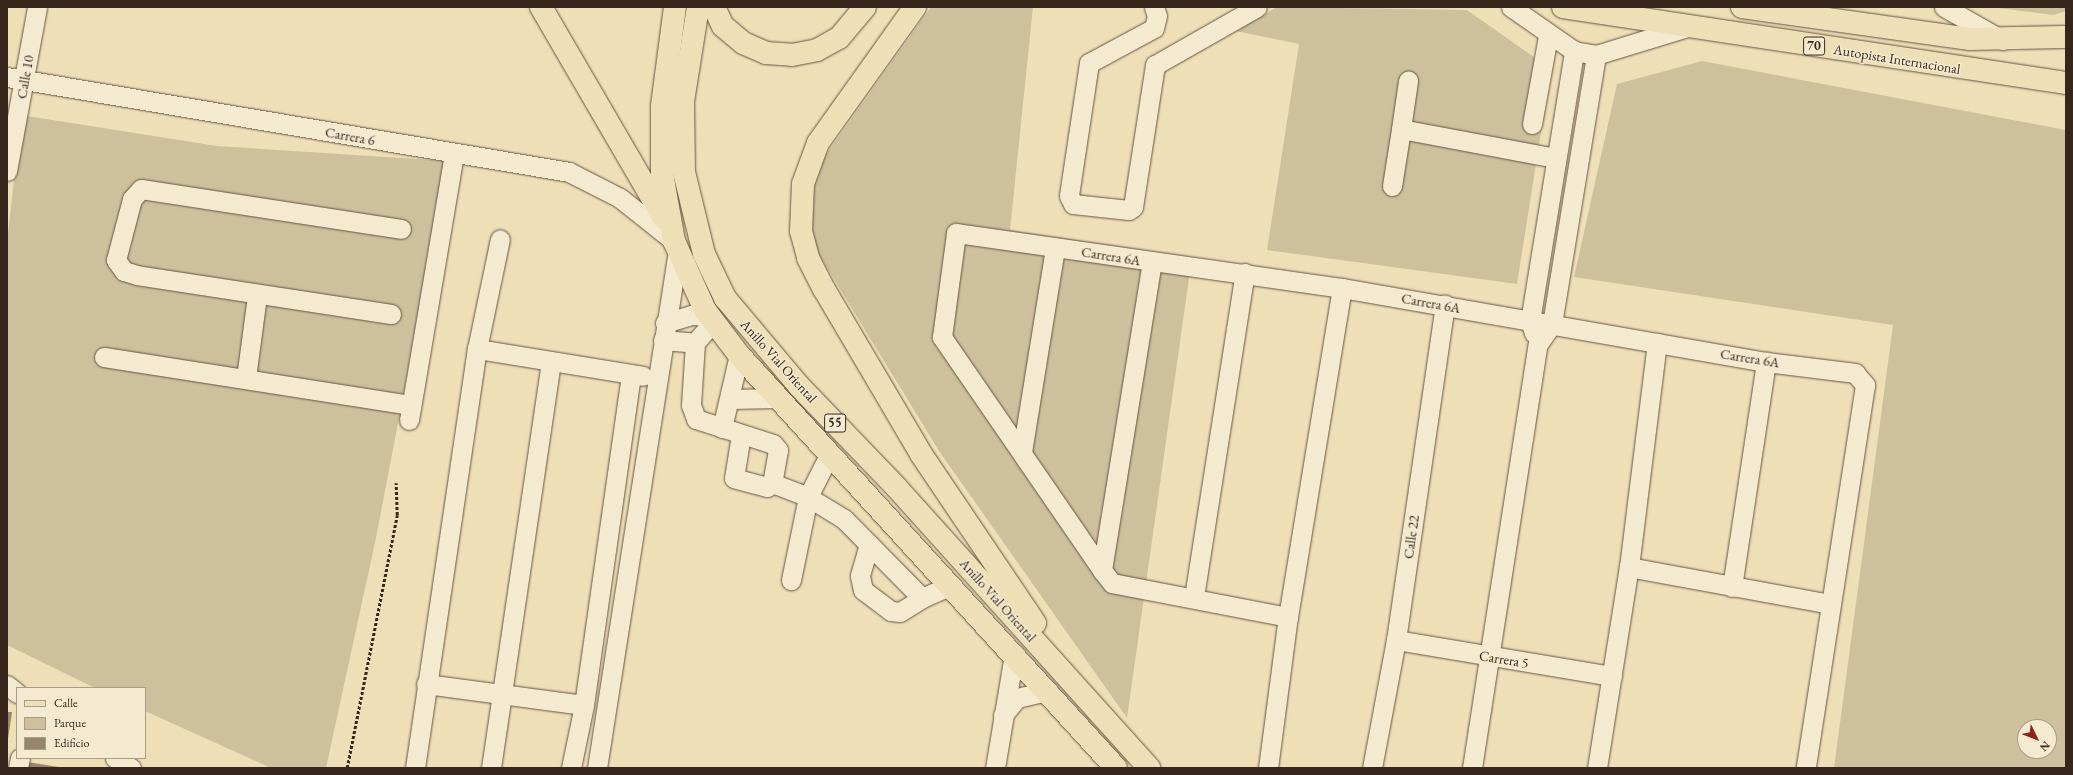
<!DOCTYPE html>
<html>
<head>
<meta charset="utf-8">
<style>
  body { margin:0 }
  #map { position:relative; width:2073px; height:775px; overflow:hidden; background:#eedfb7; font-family:"EB Garamond",serif }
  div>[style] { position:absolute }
  .green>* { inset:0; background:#cfc09d }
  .building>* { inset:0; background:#97866d }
  .path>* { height:2.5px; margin-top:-1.25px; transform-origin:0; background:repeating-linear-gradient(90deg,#38261d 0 3px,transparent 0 5px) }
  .roads { filter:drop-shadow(0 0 1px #665444) drop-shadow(0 0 1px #665444) }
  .minor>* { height:19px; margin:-9.5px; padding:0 9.5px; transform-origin:9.5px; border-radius:9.5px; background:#f4ead0 }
  .major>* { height:22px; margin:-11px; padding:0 11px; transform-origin:11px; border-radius:11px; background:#eedfb7 }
  .highway>* { height:22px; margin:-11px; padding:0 11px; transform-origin:11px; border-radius:11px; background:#eedfb7 }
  span { translate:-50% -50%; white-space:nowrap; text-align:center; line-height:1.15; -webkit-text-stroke:3px #f4ead0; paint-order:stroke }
  .shield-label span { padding:1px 3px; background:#f4ead0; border:1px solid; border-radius:3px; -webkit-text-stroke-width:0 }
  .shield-label { font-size:13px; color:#38261d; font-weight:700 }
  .street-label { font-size:14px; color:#38261d }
  .frame { position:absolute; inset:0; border:8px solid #38261d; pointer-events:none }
  .legend { position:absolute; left:16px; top:687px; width:130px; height:72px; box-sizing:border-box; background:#f4ead0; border:1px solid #a99c88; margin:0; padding:5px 7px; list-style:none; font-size:12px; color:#38261d }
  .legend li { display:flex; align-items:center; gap:8px; height:20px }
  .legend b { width:20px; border:1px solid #a99c88 }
  .north { position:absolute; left:2017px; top:719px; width:40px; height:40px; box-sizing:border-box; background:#f4ead0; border:1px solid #a99c88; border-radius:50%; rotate:133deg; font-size:11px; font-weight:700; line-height:16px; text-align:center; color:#38261d }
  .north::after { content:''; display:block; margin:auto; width:14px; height:18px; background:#8f2418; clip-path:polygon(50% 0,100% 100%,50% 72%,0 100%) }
</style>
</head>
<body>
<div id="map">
  <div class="green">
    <i style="clip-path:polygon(931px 7px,1033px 7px,1010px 230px,1192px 257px,1127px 718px,939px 451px,807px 235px,815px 170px)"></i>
    <i style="clip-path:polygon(1277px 7px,1467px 10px,1551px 69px,1517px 284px,1267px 250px,1299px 44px,1236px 31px)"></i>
    <i style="clip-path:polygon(1990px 7px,2066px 7px,2066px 11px,2053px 15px)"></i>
    <i style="clip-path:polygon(evenodd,1702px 61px,2066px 130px,2066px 768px,1834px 768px,1893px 325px,1574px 277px,1617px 84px,1702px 61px,2025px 727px,2049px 727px,2049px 751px,2025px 751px,2025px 727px)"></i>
    <i style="clip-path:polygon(21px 115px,217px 146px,448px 161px,376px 538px,326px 768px,271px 768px,145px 711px,145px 688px,95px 688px,7px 645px,7px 244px)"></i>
  </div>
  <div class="building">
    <i style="clip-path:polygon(7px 712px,12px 712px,8px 739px,7px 739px)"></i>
    <i style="clip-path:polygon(27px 762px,59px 767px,59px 768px,26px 768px)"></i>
  </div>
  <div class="path">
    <i style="left:347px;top:768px;width:258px;rotate:-78.8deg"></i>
    <i style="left:397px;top:515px;width:32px;rotate:-92deg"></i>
  </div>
  <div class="roads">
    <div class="minor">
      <i style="left:1154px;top:7px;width:9px;rotate:72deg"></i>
      <i style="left:1157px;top:16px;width:12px;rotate:104deg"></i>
      <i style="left:1154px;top:28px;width:74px;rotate:151.7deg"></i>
      <i style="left:1089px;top:63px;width:134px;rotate:98.6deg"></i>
      <i style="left:1069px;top:196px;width:9px;rotate:63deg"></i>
      <i style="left:1073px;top:204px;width:56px;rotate:6.1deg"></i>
      <i style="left:1129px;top:210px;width:5px;rotate:-37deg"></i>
      <i style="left:1133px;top:207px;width:144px;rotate:-81.2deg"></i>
      <i style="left:1155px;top:65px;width:117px;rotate:-29.6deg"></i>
      <i style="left:1511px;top:7px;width:77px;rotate:34.9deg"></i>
      <i style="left:1574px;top:51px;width:22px;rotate:10deg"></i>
      <i style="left:1596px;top:55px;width:95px;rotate:-17.1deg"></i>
      <i style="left:1944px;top:7px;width:67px;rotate:29.6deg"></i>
      <i style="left:7px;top:77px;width:570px;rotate:9.59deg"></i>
      <i style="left:569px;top:172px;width:57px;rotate:27deg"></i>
      <i style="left:620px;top:198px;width:69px;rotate:38.5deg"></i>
      <i style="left:1532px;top:124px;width:89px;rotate:-79.7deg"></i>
      <i style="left:1401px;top:129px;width:49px;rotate:-81.7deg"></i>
      <i style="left:7px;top:171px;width:167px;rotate:-79.6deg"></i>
      <i style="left:1392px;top:186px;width:58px;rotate:-81deg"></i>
      <i style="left:1401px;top:129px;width:158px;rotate:10.6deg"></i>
      <i style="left:391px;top:314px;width:257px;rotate:-171.3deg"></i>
      <i style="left:137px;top:275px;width:14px;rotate:-163deg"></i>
      <i style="left:124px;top:271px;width:14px;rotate:-126deg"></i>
      <i style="left:116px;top:260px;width:63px;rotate:-75.3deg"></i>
      <i style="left:132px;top:199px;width:13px;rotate:-48deg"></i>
      <i style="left:141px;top:189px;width:263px;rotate:8.7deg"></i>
      <i style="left:713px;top:322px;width:28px;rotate:131deg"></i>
      <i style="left:695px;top:343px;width:62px;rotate:93.7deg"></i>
      <i style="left:691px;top:405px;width:15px;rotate:70deg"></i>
      <i style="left:696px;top:419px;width:81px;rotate:18deg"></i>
      <i style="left:773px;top:444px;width:8px;rotate:50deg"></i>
      <i style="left:778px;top:450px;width:34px;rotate:100deg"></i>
      <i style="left:772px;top:483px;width:6px;rotate:141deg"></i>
      <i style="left:767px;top:487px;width:34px;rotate:-165deg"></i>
      <i style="left:734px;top:478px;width:44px;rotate:-80.8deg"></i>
      <i style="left:665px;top:323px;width:28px;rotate:-17deg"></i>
      <i style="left:692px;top:315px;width:17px;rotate:3deg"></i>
      <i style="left:1534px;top:333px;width:13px;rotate:-108deg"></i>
      <i style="left:1530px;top:321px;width:274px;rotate:-80.7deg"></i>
      <i style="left:663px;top:340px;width:32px;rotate:5deg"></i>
      <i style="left:477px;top:349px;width:168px;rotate:9.2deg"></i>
      <i style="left:104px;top:357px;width:311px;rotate:8.9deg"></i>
      <i style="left:246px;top:378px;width:83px;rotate:-82.4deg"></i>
      <i style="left:730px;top:399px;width:48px;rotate:-1.2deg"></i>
      <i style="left:409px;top:420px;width:270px;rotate:-80.4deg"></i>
      <i style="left:722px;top:428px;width:75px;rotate:-76.9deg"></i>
      <i style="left:1022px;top:452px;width:207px;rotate:-80.8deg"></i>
      <i style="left:830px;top:453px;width:49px;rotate:116.6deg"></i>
      <i style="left:808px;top:497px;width:42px;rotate:31.4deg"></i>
      <i style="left:844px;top:519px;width:111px;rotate:45.4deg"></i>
      <i style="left:922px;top:598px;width:32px;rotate:-24deg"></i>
      <i style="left:772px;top:483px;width:39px;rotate:21deg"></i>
      <i style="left:808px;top:497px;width:85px;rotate:101.6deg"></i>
      <i style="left:869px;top:544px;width:33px;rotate:106deg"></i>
      <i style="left:860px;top:576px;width:14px;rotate:78deg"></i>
      <i style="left:863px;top:590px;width:35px;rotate:37deg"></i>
      <i style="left:891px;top:611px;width:9px;rotate:6deg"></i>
      <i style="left:900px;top:612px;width:26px;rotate:-32deg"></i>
      <i style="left:1629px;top:567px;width:205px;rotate:10.4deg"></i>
      <i style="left:1102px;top:570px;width:312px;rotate:-80.8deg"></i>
      <i style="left:1732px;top:587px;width:228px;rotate:-81.4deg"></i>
      <i style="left:1194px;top:597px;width:328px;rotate:-81.1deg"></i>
      <i style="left:1288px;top:617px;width:179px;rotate:-169.1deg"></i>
      <i style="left:1112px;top:583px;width:16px;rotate:-128deg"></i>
      <i style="left:1102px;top:570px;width:283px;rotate:-124.5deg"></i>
      <i style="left:942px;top:337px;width:105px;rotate:-82.3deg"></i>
      <i style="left:956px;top:233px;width:390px;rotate:8.1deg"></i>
      <i style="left:1342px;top:288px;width:430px;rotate:9.9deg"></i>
      <i style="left:1766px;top:362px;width:90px;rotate:7deg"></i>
      <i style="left:1855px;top:373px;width:16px;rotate:50deg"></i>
      <i style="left:1865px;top:385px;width:388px;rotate:98.8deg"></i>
      <i style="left:1396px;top:640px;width:219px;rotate:9.5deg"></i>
      <i style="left:426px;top:684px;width:159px;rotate:7.6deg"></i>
      <i style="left:7px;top:685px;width:13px;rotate:39deg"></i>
      <i style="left:1003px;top:715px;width:22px;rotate:-51deg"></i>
      <i style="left:1017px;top:698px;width:32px;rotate:-13deg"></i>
      <i style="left:115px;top:758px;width:19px;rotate:32deg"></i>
      <i style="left:18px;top:768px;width:10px;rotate:-79deg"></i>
      <i style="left:415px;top:768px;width:424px;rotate:-81.6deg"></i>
      <i style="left:477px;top:349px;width:112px;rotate:-78.2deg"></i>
      <i style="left:491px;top:768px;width:410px;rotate:-81.6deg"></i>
      <i style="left:571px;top:768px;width:64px;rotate:-78.3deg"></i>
      <i style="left:584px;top:705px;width:334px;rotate:-81.9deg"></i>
      <i style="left:597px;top:768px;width:523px;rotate:-81.1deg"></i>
      <i style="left:995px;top:768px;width:116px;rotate:-80.5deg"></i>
      <i style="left:1268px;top:768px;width:152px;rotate:-82.5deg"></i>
      <i style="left:1288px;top:617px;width:333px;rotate:-80.7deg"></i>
      <i style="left:1372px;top:768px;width:130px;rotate:-79.4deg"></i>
      <i style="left:1396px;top:640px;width:339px;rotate:-81.7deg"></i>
      <i style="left:1472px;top:768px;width:429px;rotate:-81.2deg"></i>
      <i style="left:1538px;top:344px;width:24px;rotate:-55deg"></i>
      <i style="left:1552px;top:324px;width:273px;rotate:-80.7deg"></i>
      <i style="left:1597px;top:768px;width:204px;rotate:-81deg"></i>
      <i style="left:1629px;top:567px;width:226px;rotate:-82.9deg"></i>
    </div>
    <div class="major">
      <i style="left:1563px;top:7px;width:509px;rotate:8.59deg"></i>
      <i style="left:1742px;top:7px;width:230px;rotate:8deg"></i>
      <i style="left:1970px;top:39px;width:96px;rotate:-1.2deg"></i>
    </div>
    <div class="highway">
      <i style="left:541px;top:7px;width:244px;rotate:59.8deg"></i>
      <i style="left:675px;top:7px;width:100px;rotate:97.5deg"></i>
      <i style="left:662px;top:106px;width:67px;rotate:90deg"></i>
      <i style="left:662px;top:173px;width:69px;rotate:80deg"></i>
      <i style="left:674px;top:241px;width:76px;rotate:65.8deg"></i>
      <i style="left:705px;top:310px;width:56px;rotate:52.9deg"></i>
      <i style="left:739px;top:355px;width:559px;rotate:47.61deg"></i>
      <i style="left:698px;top:7px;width:96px;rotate:99deg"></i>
      <i style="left:683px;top:102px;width:70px;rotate:89.2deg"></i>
      <i style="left:684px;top:172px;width:84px;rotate:76.3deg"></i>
      <i style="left:704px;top:254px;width:49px;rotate:64.5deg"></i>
      <i style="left:725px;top:298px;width:115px;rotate:49.9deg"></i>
      <i style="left:799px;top:386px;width:141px;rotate:46.1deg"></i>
      <i style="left:897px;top:488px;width:377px;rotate:48deg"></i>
      <i style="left:714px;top:7px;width:21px;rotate:65deg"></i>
      <i style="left:723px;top:26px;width:26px;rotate:40deg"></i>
      <i style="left:743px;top:43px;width:25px;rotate:23deg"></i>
      <i style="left:766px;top:53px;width:26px;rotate:4deg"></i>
      <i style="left:792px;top:55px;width:25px;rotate:-11deg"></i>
      <i style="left:817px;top:50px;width:25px;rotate:-29deg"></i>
      <i style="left:839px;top:38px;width:40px;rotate:-50deg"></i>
      <i style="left:915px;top:7px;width:167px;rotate:125.5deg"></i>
      <i style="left:818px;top:143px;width:44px;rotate:110.1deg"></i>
      <i style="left:803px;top:184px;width:47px;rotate:92.4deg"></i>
      <i style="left:801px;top:231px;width:28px;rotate:75deg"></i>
      <i style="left:808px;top:258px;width:35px;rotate:63deg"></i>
      <i style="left:824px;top:289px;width:191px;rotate:59.5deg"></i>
      <i style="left:921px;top:454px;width:204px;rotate:56deg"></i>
    </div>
  </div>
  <div class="shield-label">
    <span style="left:1814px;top:46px">70</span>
    <span style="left:835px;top:423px">55</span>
  </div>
  <div class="street-label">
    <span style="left:1897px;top:59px;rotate:9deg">Autopista Internacional</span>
    <span style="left:25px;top:77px;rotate:-80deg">Calle 10</span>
    <span style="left:350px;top:136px;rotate:10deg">Carrera 6</span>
    <span style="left:1111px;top:256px;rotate:9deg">Carrera 6A</span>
    <span style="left:1431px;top:303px;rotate:10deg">Carrera 6A</span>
    <span style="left:1750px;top:358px;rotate:9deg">Carrera 6A</span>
    <span style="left:779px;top:361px;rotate:48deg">Anillo Vial Oriental</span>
    <span style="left:1411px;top:537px;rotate:-82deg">Calle 22</span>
    <span style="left:998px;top:600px;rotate:48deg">Anillo Vial Oriental</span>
    <span style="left:1504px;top:659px;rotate:9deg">Carrera 5</span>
  </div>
  <div class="frame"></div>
  <ul class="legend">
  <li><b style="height:5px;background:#eedfb7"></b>Calle</li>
  <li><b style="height:11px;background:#cfc09d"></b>Parque</li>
  <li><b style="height:11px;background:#97866d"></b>Edificio</li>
  </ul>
  <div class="north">N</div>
</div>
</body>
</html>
